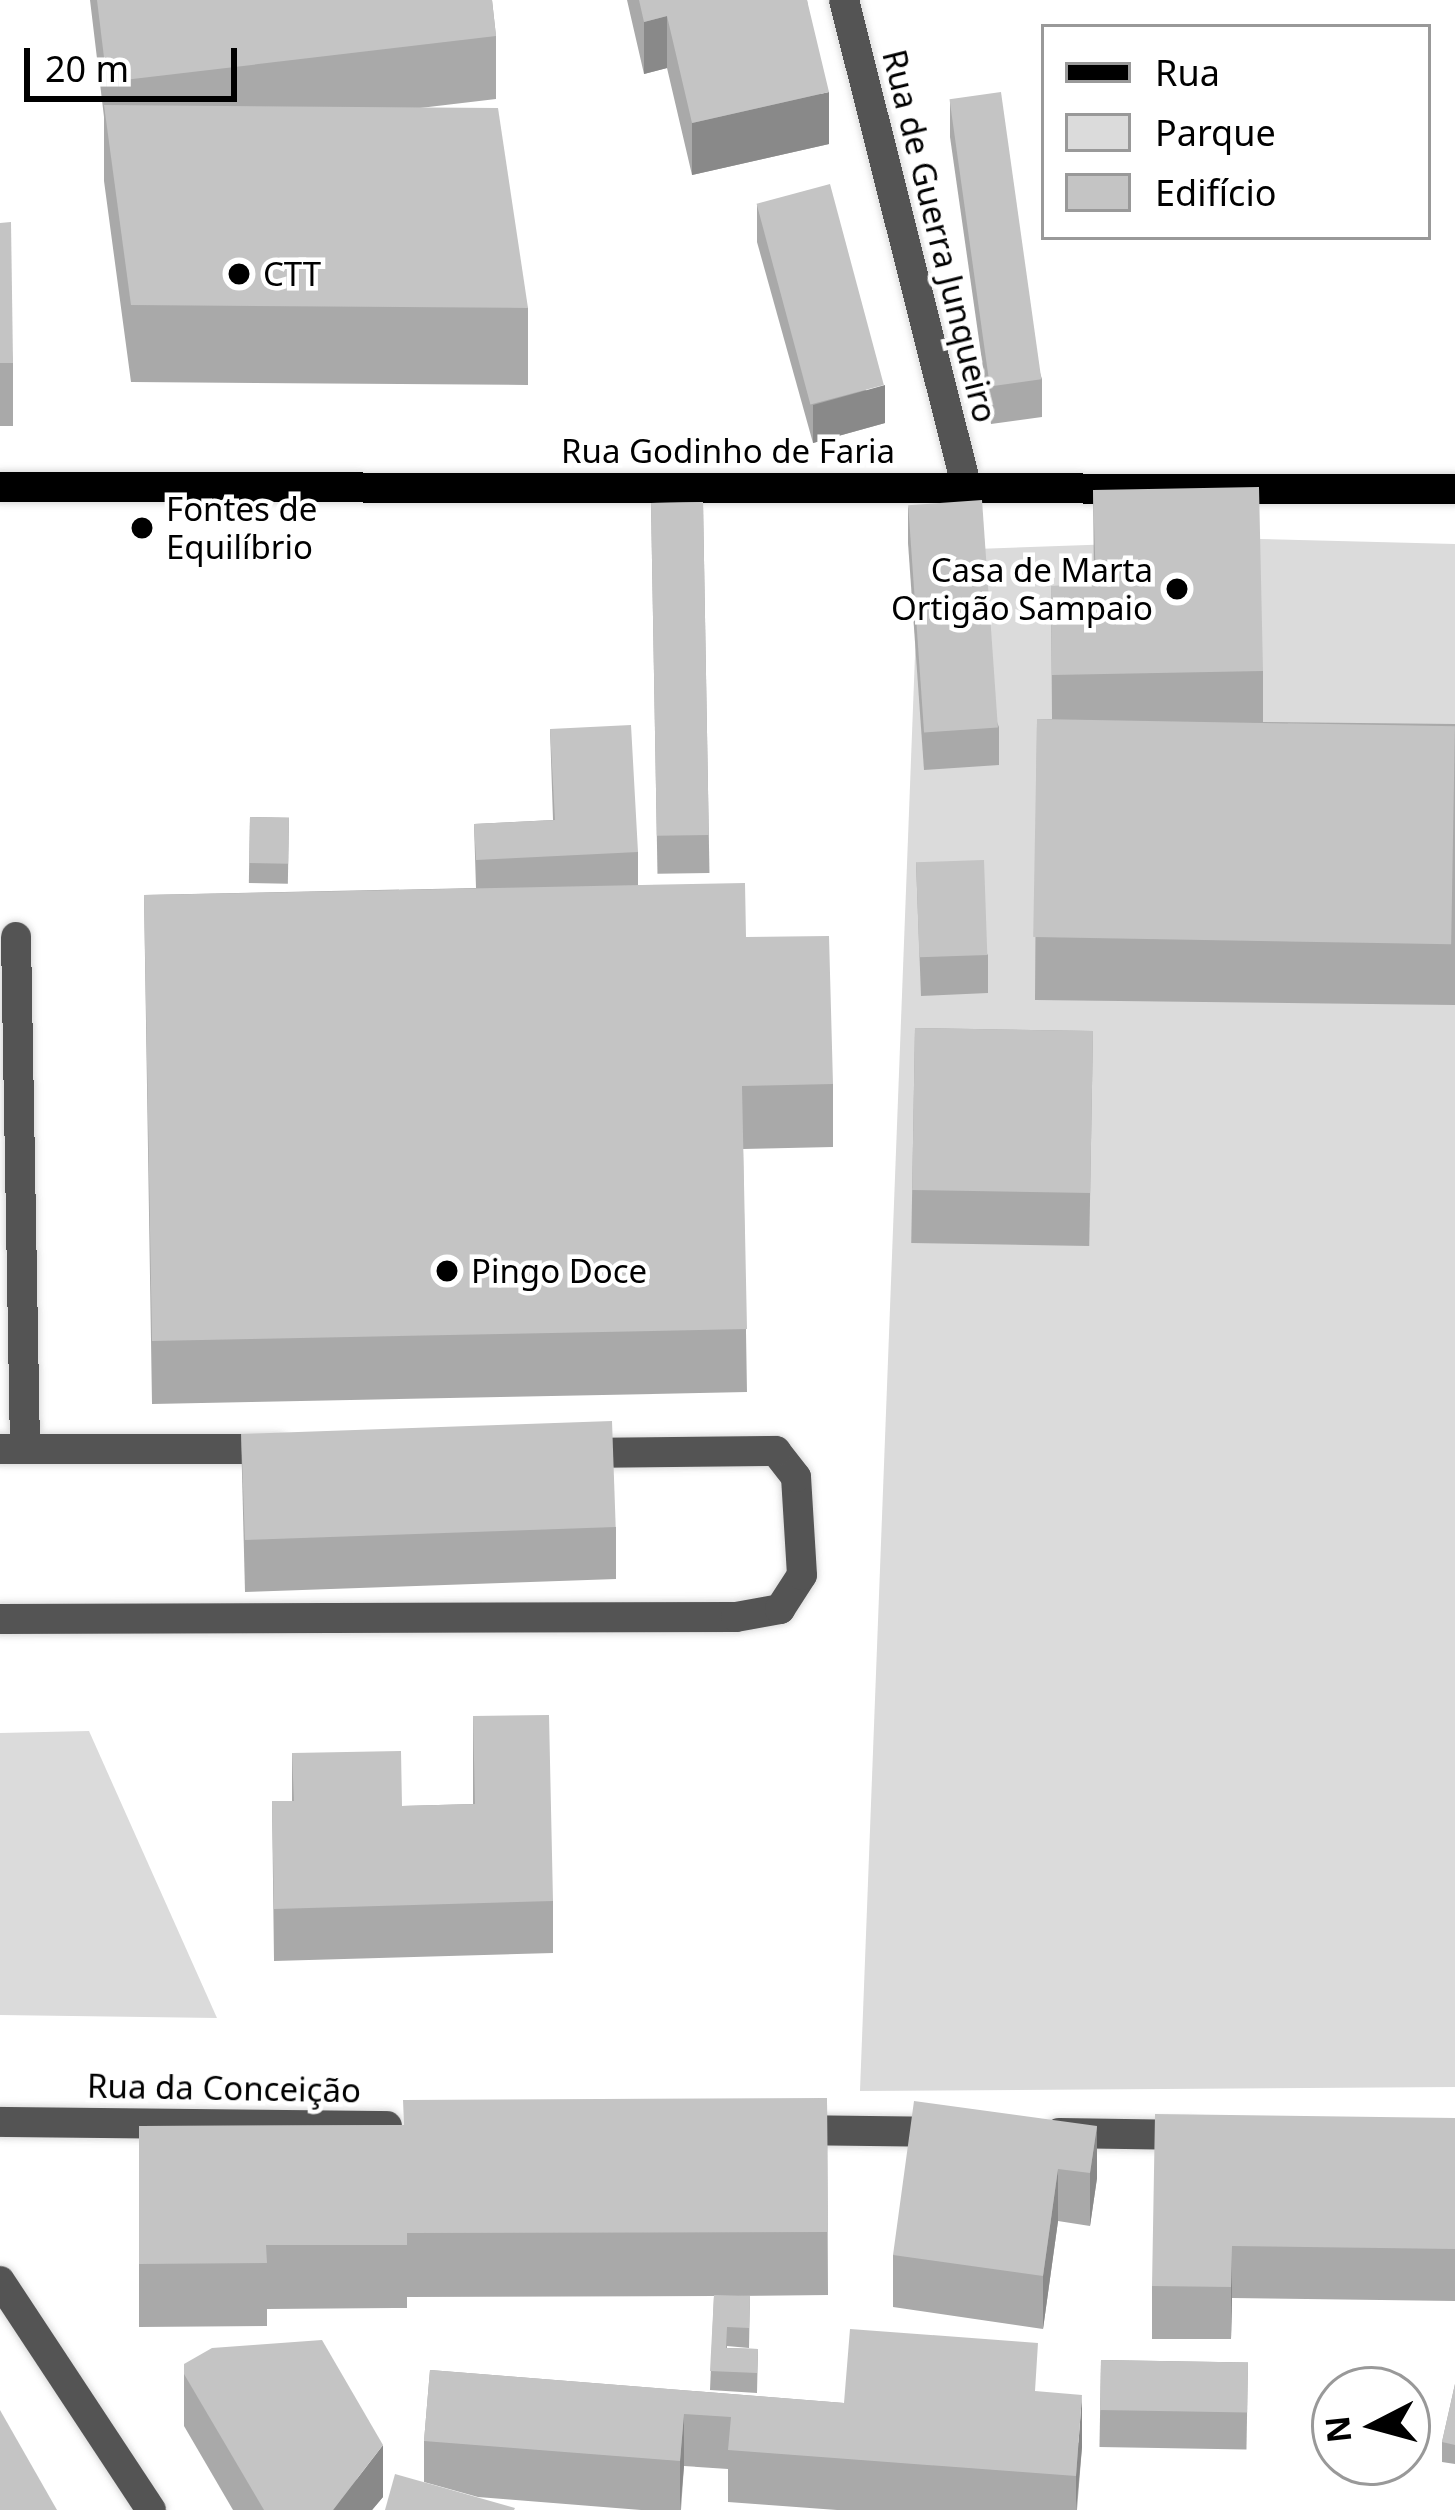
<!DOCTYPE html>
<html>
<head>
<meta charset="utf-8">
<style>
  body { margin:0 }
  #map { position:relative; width:1455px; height:2510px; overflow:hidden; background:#fff; font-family:"Noto Sans",sans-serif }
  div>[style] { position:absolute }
  .green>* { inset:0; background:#dbdbdb }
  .roads { filter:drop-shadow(0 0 3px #dbdbdb) drop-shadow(0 0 3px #dbdbdb) }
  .minor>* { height:30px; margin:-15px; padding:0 15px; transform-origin:15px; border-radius:15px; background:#545454 }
  .major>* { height:30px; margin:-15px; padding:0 15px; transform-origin:15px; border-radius:15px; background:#000 }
  .wall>* { inset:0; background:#a9a9a9; transform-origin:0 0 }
  .shaded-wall>* { inset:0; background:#898989 }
  .building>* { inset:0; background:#c4c4c4; transform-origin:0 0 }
  .dots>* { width:33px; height:33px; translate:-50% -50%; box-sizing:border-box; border:6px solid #fff; border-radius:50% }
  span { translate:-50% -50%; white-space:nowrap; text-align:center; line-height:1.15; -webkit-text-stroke:9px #fff; paint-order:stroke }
  .street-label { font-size:33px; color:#000 }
  .poi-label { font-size:33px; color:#000 }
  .left { translate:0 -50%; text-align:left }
  .right { translate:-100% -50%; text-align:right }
  .legend { position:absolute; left:1041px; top:24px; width:390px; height:216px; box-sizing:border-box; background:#fff; border:3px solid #999; margin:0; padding:15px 21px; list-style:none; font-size:36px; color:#000 }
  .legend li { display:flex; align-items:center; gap:24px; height:60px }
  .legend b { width:60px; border:3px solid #999 }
  .north { position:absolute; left:1311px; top:2366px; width:120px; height:120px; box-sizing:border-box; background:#fff; border:3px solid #999; border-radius:50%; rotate:264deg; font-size:33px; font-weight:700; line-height:48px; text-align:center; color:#000 }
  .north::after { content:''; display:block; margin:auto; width:42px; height:54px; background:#000; clip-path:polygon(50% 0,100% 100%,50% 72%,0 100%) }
  .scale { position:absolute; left:24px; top:48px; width:213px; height:54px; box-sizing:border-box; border:6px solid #000; border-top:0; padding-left:15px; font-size:36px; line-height:42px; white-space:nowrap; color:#000; -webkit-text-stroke:9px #fff; paint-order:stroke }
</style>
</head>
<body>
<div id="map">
  <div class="green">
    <i style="clip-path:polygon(1259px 539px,1455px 544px,1455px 2087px,860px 2091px,919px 551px)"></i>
    <i style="clip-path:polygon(89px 1731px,217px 2018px,0 2015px,0 1733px)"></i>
  </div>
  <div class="roads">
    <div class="minor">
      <i style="left:844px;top:0;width:504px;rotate:75.88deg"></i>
      <i style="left:16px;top:937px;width:512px;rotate:88.99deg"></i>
      <i style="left:0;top:1449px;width:277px"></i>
      <i style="left:0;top:1619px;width:736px;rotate:-0.16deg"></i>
      <i style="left:736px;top:1617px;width:45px;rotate:-10.3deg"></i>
      <i style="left:780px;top:1609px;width:40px;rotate:-57.1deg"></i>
      <i style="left:802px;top:1575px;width:98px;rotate:-93.5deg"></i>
      <i style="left:796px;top:1477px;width:33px;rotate:-128deg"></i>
      <i style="left:776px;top:1451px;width:205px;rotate:179.4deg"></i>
      <i style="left:0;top:2122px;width:387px;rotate:0.6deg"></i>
      <i style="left:789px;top:2130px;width:162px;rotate:0.7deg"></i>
      <i style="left:1059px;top:2133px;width:132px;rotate:0.9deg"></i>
      <i style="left:0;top:2281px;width:274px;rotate:56.6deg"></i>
    </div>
    <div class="major">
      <i style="left:0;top:487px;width:1455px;rotate:0.08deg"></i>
    </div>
  </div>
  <div class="wall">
    <i style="clip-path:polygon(90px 0,492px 0,496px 36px,496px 99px,420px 108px,528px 308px,528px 385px,131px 382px,104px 181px,104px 117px)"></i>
    <i style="clip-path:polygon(627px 0,807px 0,829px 144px,692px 175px,667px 68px,644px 74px)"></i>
    <i style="clip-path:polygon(950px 100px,1042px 379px,1042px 417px,991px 424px,950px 137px)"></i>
    <i style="clip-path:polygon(757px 204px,885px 423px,813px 443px,757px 242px)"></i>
    <i style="clip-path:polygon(0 223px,13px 363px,13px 426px,0 426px)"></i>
    <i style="clip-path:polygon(1093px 490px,1263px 671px,1263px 722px,1455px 724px,1455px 1005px,1035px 1000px,1037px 719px,1052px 719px,1051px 586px,1094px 585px)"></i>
    <i style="left:703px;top:502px;width:371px;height:52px;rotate:89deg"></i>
    <i style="clip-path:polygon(908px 506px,999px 727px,999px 765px,924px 770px,908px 543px)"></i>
    <i style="clip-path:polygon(550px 729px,638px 852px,638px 885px,746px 937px,833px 1084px,833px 1147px,743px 1149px,747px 1392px,152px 1404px,144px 895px,476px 888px,474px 824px,553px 820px)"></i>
    <i style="left:250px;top:817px;width:39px;height:66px;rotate:1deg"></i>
    <i style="clip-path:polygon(916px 862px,988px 955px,988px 993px,921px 996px)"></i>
    <i style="left:915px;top:1028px;width:178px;height:215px;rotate:1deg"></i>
    <i style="clip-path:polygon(241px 1434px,616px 1527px,616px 1579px,245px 1592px)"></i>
    <i style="clip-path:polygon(473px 1716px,553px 1901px,553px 1953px,274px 1961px,272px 1801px,292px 1801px,292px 1753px,402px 1806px,473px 1804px)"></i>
    <i style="clip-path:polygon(827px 2098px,828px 2295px,736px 2296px,750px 2296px,749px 2348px,727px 2346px,727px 2348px,758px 2349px,757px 2393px,710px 2390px,714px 2296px,407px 2297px,407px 2308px,267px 2309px,267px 2326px,139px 2327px,139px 2126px,403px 2125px)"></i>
    <i style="clip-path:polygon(1455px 2118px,1455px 2301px,1232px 2298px,1231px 2339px,1152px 2339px,1152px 2286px)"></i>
    <i style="clip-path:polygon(1097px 2126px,1097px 2178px,1090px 2226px,1058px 2221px,1043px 2329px,893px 2307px,893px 2255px)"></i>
    <i style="left:1101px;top:2360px;width:147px;height:87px;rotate:1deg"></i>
    <i style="clip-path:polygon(184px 2364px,383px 2497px,372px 2510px,233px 2510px,184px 2426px)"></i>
    <i style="clip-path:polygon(430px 2370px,844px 2403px,1038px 2392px,1082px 2447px,1077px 2510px,837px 2510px,728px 2502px,728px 2469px,684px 2466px,681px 2510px,641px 2510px,478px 2497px,424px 2482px,424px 2441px)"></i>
    <i style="clip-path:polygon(1455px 2384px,1455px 2464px,1442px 2462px,1442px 2442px)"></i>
  </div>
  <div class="shaded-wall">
    <i style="clip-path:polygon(667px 16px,667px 68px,644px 74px,644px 22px)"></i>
    <i style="clip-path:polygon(829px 92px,829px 144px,692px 175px,692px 123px)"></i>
    <i style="clip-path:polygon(885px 385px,885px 423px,813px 443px,813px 405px)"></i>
    <i style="clip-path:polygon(1097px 2126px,1097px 2178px,1090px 2226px,1090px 2173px)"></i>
    <i style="clip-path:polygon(1058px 2169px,1058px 2221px,1043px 2329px,1043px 2276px)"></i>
    <i style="clip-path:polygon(1232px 2246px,1232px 2298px,1231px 2339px,1231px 2287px)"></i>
    <i style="clip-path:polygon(1082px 2395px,1082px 2447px,1076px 2510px,1076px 2476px)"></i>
    <i style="clip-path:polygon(684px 2414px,684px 2466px,680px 2510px,680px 2461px)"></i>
    <i style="clip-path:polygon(383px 2445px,383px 2497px,372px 2510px,333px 2510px)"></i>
  </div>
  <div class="building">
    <i style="clip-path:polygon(97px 0,492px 0,496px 36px,107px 82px)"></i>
    <i style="clip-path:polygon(639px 0,807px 0,829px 92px,692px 123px,667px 16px,644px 22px)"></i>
    <i style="left:1001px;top:92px;width:290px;height:52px;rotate:82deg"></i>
    <i style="clip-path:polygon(104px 105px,498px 108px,528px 308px,131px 305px)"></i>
    <i style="left:830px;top:184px;width:208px;height:76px;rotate:75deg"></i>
    <i style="clip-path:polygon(11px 222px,13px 363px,0 363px,0 223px)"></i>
    <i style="clip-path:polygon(1259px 487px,1263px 671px,1052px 675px,1051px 586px,1096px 585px,1093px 490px)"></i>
    <i style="left:982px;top:500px;width:228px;height:74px;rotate:86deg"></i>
    <i style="left:703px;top:502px;width:333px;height:52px;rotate:89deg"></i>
    <i style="left:1037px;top:719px;width:418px;height:218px;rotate:1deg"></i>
    <i style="clip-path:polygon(631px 725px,638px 852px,476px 860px,474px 824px,555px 820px,550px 729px)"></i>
    <i style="left:250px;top:817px;width:39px;height:46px;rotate:1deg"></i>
    <i style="left:984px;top:860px;width:95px;height:68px;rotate:88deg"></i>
    <i style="clip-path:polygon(745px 883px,746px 937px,829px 936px,833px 1084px,742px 1086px,747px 1329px,152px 1341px,144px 895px)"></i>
    <i style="left:915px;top:1028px;width:178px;height:162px;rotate:1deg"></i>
    <i style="left:612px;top:1421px;width:106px;height:371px;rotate:88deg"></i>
    <i style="clip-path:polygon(549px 1715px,553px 1901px,274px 1909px,272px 1801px,294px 1801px,292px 1753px,401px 1751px,402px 1806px,475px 1804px,473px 1716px)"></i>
    <i style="clip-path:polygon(827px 2098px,828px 2232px,407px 2233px,407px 2245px,266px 2245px,267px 2263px,139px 2264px,139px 2126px,404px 2125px,403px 2100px)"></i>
    <i style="clip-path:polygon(914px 2101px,1097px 2126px,1090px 2173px,1058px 2169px,1043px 2276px,893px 2255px)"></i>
    <i style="clip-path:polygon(1155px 2114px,1455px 2118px,1455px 2249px,1232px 2246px,1231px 2287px,1152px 2286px)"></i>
    <i style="clip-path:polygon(714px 2295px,750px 2296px,749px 2328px,727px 2327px,726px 2348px,758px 2349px,757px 2373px,710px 2371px)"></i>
    <i style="clip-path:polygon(850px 2329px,1038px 2343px,1035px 2391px,1082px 2395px,1076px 2476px,728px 2450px,731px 2417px,684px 2414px,680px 2461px,424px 2441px,430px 2370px,844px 2403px)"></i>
    <i style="clip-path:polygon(322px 2340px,383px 2445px,333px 2510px,264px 2510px,184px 2374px,184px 2364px,212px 2348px)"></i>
    <i style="left:1101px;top:2360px;width:147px;height:50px;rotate:1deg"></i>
    <i style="clip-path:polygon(1455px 2384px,1455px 2445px,1442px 2442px)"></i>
    <i style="clip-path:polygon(0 2410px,57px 2510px,0 2510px)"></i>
    <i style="clip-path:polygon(395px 2474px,515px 2508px,514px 2510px,385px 2510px)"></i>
  </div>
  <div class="dots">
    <i style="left:239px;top:274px;background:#000"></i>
    <i style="left:142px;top:528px;background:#000"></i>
    <i style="left:1177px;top:589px;background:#000"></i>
    <i style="left:447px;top:1271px;background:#000"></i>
  </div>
  <div class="street-label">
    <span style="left:940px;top:236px;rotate:76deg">Rua de Guerra Junqueiro</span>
    <span style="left:728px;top:451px">Rua Godinho de Faria</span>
    <span style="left:224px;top:2088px;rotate:1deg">Rua da Conceição</span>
  </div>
  <div class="poi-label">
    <span class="left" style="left:263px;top:274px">CTT</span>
    <span class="left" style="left:166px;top:528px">Fontes de<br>Equilíbrio</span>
    <span class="right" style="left:1153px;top:589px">Casa de Marta<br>Ortigão Sampaio</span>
    <span class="left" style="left:471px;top:1271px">Pingo Doce</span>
  </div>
  <ul class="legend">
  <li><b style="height:15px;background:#000"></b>Rua</li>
  <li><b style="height:33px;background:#dbdbdb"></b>Parque</li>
  <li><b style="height:33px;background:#c4c4c4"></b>Edifício</li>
  </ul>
  <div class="north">N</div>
  <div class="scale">20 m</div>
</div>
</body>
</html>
